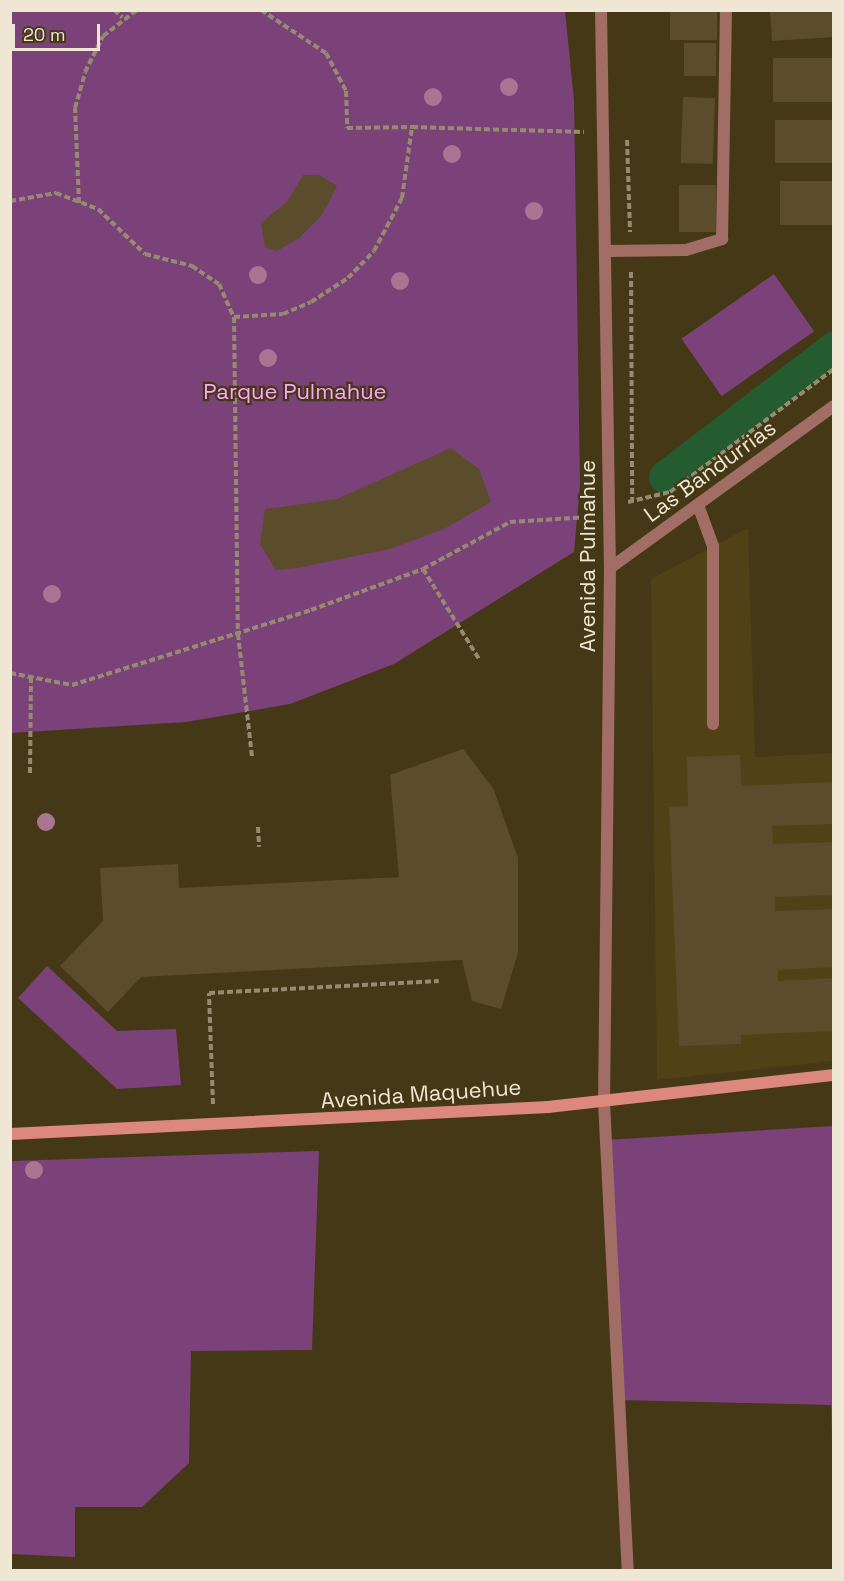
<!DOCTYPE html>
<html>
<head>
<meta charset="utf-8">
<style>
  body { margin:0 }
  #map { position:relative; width:844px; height:1581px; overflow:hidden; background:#453816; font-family:"Space Grotesk",sans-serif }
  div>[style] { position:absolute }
  .built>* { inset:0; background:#514117 }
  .green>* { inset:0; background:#7b4179; transform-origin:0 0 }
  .canal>* { height:32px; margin:-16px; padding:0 16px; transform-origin:16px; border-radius:16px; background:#245c30 }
  .building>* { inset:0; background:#5b4d2c; transform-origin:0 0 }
  .path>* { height:4px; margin-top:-2px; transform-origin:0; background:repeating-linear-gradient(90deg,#968b70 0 6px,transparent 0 9px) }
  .service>* { height:12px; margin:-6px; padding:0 6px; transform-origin:6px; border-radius:6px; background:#a26d65 }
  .tertiary>* { height:12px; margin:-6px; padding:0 6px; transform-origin:6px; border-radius:6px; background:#a26d65 }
  .secondary>* { height:12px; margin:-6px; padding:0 6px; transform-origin:6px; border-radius:6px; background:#dc887c }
  .trees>* { width:18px; height:18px; margin:-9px; border-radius:50%; background:#aa7493 }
  span { translate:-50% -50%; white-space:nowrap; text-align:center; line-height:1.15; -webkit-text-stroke:4.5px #453816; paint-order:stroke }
  .park-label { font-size:22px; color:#fda5f9 }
  .street-label { font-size:22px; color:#efe7d4 }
  .frame { position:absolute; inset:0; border:12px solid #efe7d4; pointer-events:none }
  .scale { position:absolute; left:12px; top:24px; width:88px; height:27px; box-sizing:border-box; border:3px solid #efe7d4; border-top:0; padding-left:8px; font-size:18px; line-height:21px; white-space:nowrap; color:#efe7d4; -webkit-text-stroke:4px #453816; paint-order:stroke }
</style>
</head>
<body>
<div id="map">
  <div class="built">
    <i style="clip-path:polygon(748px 528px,755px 757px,833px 753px,833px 1061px,657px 1080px,651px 579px)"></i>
  </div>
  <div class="green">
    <i style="clip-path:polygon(11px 11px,565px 11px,574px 101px,580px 484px,574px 552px,394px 664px,290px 704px,186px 722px,11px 733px)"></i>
    <i style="left:774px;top:274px;width:70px;height:113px;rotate:55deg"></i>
    <i style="clip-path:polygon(47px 966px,117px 1031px,176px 1029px,181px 1085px,117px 1089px,18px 998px)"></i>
    <i style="clip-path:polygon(833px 1126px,833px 1479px,831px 1405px,620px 1400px,605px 1140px)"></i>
    <i style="clip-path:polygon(319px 1151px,312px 1350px,191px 1351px,189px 1463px,142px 1507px,75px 1507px,75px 1557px,11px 1554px,11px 1161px)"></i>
  </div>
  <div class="canal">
    <i style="left:665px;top:477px;width:213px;rotate:-37.4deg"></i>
  </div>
  <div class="building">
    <i style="left:670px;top:10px;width:47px;height:30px"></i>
    <i style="clip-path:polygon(770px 10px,834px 10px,834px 37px,772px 41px)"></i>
    <i style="left:684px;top:43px;width:32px;height:33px"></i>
    <i style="left:834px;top:58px;width:44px;height:61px;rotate:90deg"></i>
    <i style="left:683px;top:97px;width:32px;height:66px;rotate:2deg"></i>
    <i style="left:834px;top:120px;width:43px;height:59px;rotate:90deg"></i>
    <i style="clip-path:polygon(303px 175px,319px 175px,337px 186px,322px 215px,299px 238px,277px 251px,265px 247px,261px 223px,287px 202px)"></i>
    <i style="left:834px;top:181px;width:44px;height:54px;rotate:90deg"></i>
    <i style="left:679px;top:185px;width:37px;height:47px"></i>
    <i style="clip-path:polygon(451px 448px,479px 469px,491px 502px,444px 529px,390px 549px,297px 568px,276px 570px,260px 544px,265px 509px,337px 499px)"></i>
    <i style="clip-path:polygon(463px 749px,493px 788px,518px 858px,518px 953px,501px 1009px,472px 1001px,462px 960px,141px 977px,108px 1012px,60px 966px,103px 921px,100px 868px,178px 864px,179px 888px,399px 877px,390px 775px)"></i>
    <i style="clip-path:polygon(740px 755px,741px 786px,834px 782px,834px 824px,772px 826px,773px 844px,834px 842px,834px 895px,775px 897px,775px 911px,834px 909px,834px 967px,778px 970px,778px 981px,834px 978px,834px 1031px,741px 1035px,741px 1044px,679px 1046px,669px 807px,688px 806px,687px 757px)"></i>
  </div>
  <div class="path">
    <i style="left:114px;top:10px;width:11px;rotate:41deg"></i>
    <i style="left:261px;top:10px;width:78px;rotate:33.5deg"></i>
    <i style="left:326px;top:53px;width:43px;rotate:62.2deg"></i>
    <i style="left:346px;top:91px;width:37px;rotate:88deg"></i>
    <i style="left:347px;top:128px;width:65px;rotate:-0.9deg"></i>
    <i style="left:627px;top:140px;width:92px;rotate:88.1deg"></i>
    <i style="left:10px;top:201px;width:47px;rotate:-9.9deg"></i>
    <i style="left:56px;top:193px;width:45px;rotate:20.9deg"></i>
    <i style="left:98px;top:209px;width:65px;rotate:43.8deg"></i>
    <i style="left:145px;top:254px;width:49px;rotate:14.3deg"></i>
    <i style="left:192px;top:266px;width:32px;rotate:34deg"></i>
    <i style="left:219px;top:284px;width:36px;rotate:66deg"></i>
    <i style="left:234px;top:317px;width:317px;rotate:89.3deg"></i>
    <i style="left:238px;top:634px;width:124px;rotate:83.5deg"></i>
    <i style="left:79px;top:203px;width:95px;rotate:-92.4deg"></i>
    <i style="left:75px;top:108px;width:37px;rotate:-74deg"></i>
    <i style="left:85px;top:72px;width:40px;rotate:-63.4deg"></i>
    <i style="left:103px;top:36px;width:43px;rotate:-37.4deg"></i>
    <i style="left:631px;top:272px;width:227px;rotate:89.7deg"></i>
    <i style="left:234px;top:317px;width:49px;rotate:-3.5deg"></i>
    <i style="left:283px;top:314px;width:30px;rotate:-23deg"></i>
    <i style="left:311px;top:302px;width:44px;rotate:-33deg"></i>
    <i style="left:348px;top:278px;width:37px;rotate:-46deg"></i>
    <i style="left:374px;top:251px;width:60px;rotate:-62.2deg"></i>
    <i style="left:402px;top:198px;width:72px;rotate:-82deg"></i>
    <i style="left:412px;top:127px;width:172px;rotate:1.7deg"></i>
    <i style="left:628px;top:502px;width:43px;rotate:-13.4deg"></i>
    <i style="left:670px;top:492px;width:205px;rotate:-36.9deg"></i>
    <i style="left:423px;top:569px;width:106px;rotate:58.1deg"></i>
    <i style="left:10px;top:673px;width:63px;rotate:11deg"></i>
    <i style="left:72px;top:685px;width:250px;rotate:-17.4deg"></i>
    <i style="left:311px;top:610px;width:119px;rotate:-20.1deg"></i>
    <i style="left:423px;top:569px;width:99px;rotate:-28.4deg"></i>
    <i style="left:510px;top:522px;width:79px;rotate:-3.6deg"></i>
    <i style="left:30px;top:773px;width:95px;rotate:-89.4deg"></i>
    <i style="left:258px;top:827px;width:20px;rotate:87deg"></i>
    <i style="left:213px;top:1104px;width:111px;rotate:-92.1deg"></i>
    <i style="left:209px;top:993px;width:230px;rotate:-3deg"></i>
  </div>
  <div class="service">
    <i style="left:609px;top:251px;width:77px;rotate:-0.7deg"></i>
    <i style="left:686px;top:250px;width:38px;rotate:-17deg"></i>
    <i style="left:722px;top:239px;width:229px;rotate:-89deg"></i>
    <i style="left:698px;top:505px;width:44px;rotate:69.9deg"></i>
    <i style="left:713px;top:546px;width:178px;rotate:90deg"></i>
    <i style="left:604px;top:1102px;width:469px;rotate:87.1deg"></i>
  </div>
  <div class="tertiary">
    <i style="left:601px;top:10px;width:558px;rotate:89.08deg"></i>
    <i style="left:610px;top:568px;width:534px;rotate:90.64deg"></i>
    <i style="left:610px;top:568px;width:276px;rotate:-35.9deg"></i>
  </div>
  <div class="secondary">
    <i style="left:10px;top:1134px;width:539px;rotate:-2.87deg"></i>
    <i style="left:548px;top:1107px;width:288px;rotate:-6.4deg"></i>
  </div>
  <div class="trees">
    <i style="left:509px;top:87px"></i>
    <i style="left:433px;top:97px"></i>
    <i style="left:452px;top:154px"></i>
    <i style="left:534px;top:211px"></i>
    <i style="left:258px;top:275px"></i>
    <i style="left:400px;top:281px"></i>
    <i style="left:268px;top:358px"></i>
    <i style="left:52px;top:594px"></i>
    <i style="left:46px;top:822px"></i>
    <i style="left:34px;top:1170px"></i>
  </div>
  <div class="park-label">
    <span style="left:295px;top:392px">Parque Pulmahue</span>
  </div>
  <div class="street-label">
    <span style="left:710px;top:471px;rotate:-36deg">Las Bandurrias</span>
    <span style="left:588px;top:556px;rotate:-90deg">Avenida Pulmahue</span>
    <span style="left:421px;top:1094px;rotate:-4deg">Avenida Maquehue</span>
  </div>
  <div class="frame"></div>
  <div class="scale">20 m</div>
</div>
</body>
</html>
